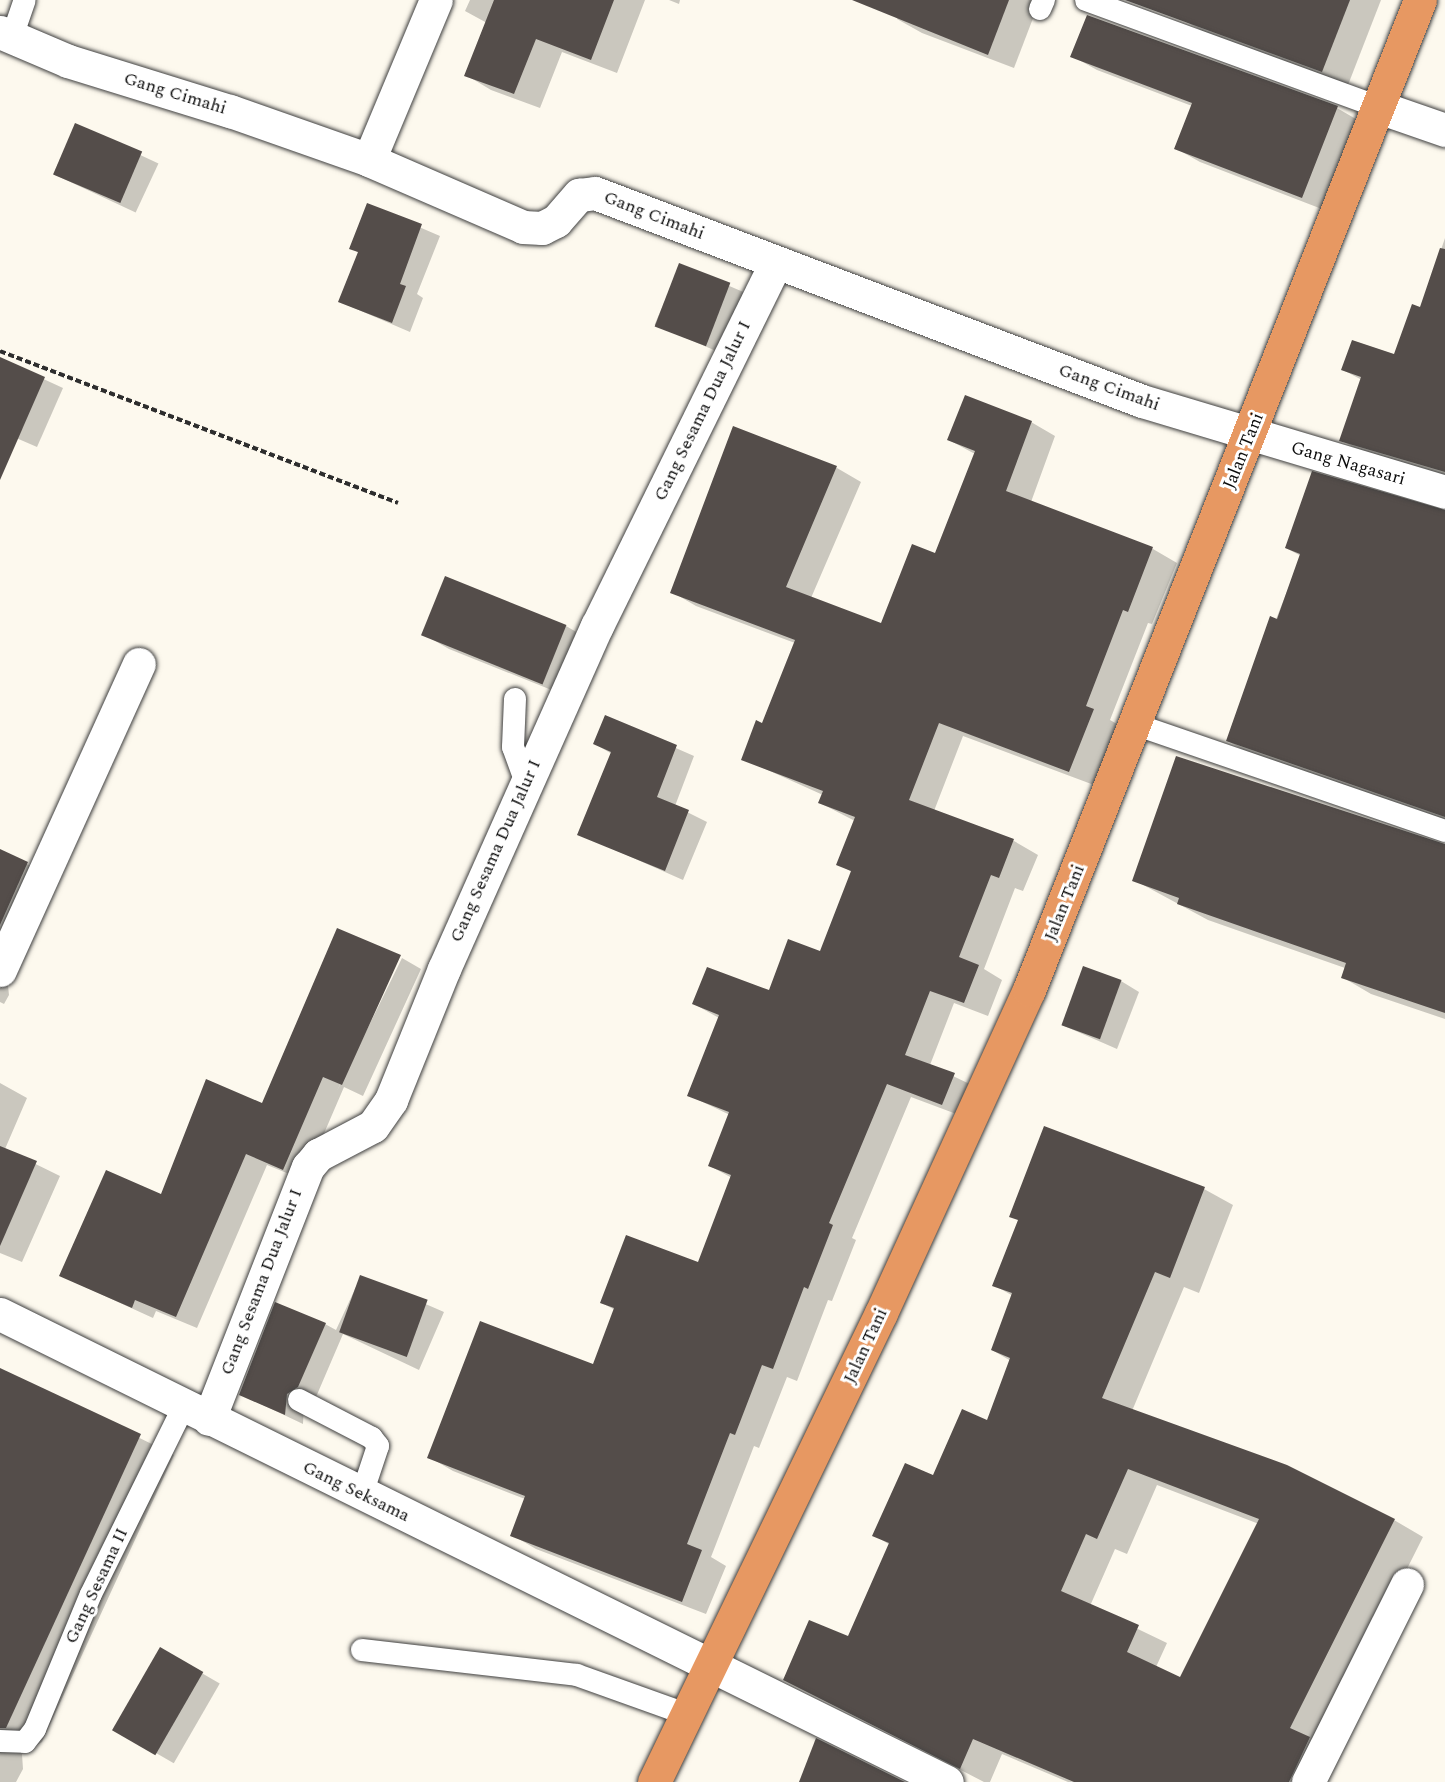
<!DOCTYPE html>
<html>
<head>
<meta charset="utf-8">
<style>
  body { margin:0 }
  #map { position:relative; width:1445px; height:1782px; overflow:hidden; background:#fdf9ee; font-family:Spectral,serif }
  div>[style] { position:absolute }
  .shadow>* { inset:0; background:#0003; transform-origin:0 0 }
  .building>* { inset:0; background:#544d4a; transform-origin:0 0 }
  .path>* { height:4px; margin-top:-2px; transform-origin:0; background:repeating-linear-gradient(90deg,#2e2e2e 0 6px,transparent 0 9px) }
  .roads { filter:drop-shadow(0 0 2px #3f3f3f) drop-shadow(0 0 2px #3f3f3f) }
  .lane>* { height:22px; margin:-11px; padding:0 11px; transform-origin:11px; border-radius:11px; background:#fff }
  .street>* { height:33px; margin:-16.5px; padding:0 16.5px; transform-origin:16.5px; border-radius:16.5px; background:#fff }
  .highway>* { height:33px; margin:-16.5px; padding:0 16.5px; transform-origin:16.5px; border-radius:16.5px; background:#e79862 }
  span { translate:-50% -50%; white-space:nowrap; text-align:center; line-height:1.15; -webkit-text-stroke:6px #fff; paint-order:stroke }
  .street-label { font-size:18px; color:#0c0c0c }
</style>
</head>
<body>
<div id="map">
  <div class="shadow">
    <i style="clip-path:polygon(470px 0,645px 0,617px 73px,562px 52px,540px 108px,491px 90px,466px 75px,487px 23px,465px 11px)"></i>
    <i style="clip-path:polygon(669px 0,680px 0,679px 4px)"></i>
    <i style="clip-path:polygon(904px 0,1040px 0,1014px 68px,922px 33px,897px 19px)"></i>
    <i style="clip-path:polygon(1191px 0,1381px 0,1348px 85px,1208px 34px,1183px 20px)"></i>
    <i style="clip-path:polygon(1072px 56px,1337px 108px,1361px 122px,1327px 211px,1200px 162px,1175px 148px,1192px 106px,1097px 70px)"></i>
    <i style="left:76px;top:125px;width:91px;height:54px;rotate:25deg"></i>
    <i style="clip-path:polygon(368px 205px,440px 236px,417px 294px,423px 298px,410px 332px,340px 302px,359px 253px,351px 248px)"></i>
    <i style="clip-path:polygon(1445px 238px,1445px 480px,1367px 455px,1341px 440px,1362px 380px,1343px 370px,1395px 356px,1421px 309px)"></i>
    <i style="left:680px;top:265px;width:74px;height:65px;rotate:23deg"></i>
    <i style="clip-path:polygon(0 359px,63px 388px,37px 447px,0 431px)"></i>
    <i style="clip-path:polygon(1031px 422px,1055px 436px,1031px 502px,1153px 549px,1177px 563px,1152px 624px,1148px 623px,1110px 720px,1117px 724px,1094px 785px,963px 736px,934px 811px,1014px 841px,1038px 855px,1023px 891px,1015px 888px,984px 969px,1002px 980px,988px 1016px,954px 1003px,930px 1065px,978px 1088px,967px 1118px,911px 1097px,852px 1238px,856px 1240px,832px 1301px,828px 1300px,797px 1381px,787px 1377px,759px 1448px,754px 1446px,711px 1557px,726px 1566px,706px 1614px,536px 1549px,512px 1535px,525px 1499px,453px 1471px,429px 1457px,594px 1366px,615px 1310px,602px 1303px,698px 1264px,732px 1178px,710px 1166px,730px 1115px,688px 1095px,719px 1018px,694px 1004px,769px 992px,821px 953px,852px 872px,838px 864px,855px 821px,820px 803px,823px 795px,743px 759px,763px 725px,795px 643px,696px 606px,672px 592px,734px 428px,837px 468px,861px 482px,811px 598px,882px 625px,936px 555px,975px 454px,949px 440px)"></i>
    <i style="clip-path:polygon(1445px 513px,1445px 822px,1257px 758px,1228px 741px,1301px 556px,1286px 548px)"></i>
    <i style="clip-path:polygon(566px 626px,592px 641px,569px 697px,449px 649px,423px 634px)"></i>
    <i style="clip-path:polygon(605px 717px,694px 756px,675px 806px,707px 822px,683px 880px,579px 834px,612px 754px,595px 744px)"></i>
    <i style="clip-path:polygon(1445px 845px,1445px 1019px,1371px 994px,1342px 977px,1345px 968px,1208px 920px,1134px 880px)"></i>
    <i style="clip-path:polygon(0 850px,52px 877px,7px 977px,9px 995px,4px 1004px,0 1002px)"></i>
    <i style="clip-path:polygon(399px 957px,337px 1091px,402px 958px,421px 969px,363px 1096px,344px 1087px,304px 1180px,267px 1165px,197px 1328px,156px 1311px,153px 1318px,61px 1276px,162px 1196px,262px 1105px)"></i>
    <i style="clip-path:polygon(1121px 981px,1139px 992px,1117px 1049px,1062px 1025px)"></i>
    <i style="clip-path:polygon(0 1083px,27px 1098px,5px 1149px,60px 1176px,22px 1262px,0 1253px)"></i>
    <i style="clip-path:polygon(evenodd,1204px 1189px,1233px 1205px,1199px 1293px,1184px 1287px,1132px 1411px,1394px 1520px,1423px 1537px,1319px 1744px,1324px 1782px,1068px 1782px,1002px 1754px,990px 1782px,984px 1782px,785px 1679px,849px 1638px,890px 1545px,874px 1535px,988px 1422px,1011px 1361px,992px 1350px,1013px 1296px,994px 1285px,1204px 1189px,1157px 1485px,1259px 1524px,1181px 1678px,1156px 1667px,1167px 1643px,1090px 1606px,1115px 1549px,1127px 1554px,1157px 1485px)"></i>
    <i style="clip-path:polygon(361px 1276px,444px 1312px,419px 1370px,343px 1334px,316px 1397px,304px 1404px,303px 1424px,240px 1394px,325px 1324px,336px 1330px)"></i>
    <i style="clip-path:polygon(0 1369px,174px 1455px,42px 1742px,22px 1754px,23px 1769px,16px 1782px,0 1782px)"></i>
    <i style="left:160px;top:1649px;width:69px;height:92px;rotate:30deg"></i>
  </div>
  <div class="building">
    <i style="clip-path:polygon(494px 0,614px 0,591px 60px,536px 39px,514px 94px,464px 76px)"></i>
    <i style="clip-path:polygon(852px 0,1009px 0,988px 55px)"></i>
    <i style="clip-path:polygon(1125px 0,1350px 0,1322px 72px)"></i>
    <i style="clip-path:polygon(1087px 15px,1338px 106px,1302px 198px,1174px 149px,1192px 103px,1070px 57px)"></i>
    <i style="left:75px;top:123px;width:73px;height:56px;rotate:23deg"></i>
    <i style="clip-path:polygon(367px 203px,422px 224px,400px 284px,406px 286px,392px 323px,338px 302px,358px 252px,349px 249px)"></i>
    <i style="clip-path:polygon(1440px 248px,1445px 249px,1445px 472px,1339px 441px,1361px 377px,1341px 370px,1352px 340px,1394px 354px,1412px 304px,1420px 307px)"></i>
    <i style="left:679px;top:263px;width:55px;height:68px;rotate:21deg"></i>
    <i style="clip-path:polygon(0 357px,45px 377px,0 480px)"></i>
    <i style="clip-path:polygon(965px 395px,1032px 421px,1006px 491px,1153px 547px,1128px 612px,1123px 610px,1086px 706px,1094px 709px,1069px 772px,939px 723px,909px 800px,1014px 839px,999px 878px,991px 875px,959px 957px,979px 965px,964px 1003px,930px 991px,905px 1055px,955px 1073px,942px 1105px,887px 1084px,829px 1223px,833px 1225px,808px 1289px,804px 1287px,773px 1369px,762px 1365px,735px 1435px,730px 1433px,687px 1544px,702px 1550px,682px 1602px,510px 1536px,525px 1496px,427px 1458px,480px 1321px,593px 1364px,614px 1308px,600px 1303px,626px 1235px,698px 1262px,731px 1175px,708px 1166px,729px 1112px,687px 1096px,719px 1015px,692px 1004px,707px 967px,769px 990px,788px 939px,820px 951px,851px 871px,836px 865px,855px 817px,818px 803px,823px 791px,741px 760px,756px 720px,762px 723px,795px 640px,670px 593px,733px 426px,837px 466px,786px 587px,881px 623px,912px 544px,935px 553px,975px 451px,947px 440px)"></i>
    <i style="clip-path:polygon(1312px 471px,1445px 510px,1445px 817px,1226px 741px,1270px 616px,1277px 619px,1300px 554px,1285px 548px)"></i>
    <i style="left:445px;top:576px;width:131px;height:64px;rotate:22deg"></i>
    <i style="clip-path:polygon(605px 715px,677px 745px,657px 797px,689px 810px,665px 871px,577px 835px,611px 752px,593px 744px)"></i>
    <i style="clip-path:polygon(1176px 756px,1445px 844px,1445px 1013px,1341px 978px,1346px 963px,1177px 904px,1179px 898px,1132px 881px)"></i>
    <i style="clip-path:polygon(0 849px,28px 862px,0 925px)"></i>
    <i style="clip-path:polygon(337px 928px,401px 955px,342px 1085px,323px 1077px,283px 1170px,246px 1154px,176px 1317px,135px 1300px,132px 1308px,59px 1276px,106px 1170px,161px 1194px,206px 1079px,262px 1103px)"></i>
    <i style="left:1083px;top:966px;width:41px;height:63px;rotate:20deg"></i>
    <i style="clip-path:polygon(evenodd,1044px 1126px,1205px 1187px,1170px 1278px,1155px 1272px,1102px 1398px,1287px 1465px,1395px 1519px,1290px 1728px,1310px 1737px,1289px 1782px,1074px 1782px,973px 1739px,960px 1769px,783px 1680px,809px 1620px,848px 1636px,889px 1543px,872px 1536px,905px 1463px,933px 1475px,962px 1409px,987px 1420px,1010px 1358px,991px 1350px,1012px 1293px,992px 1286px,1018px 1220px,1009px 1217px,1044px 1126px,1128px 1469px,1259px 1519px,1180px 1677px,1127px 1652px,1139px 1625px,1061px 1591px,1086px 1534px,1097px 1539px,1128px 1469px)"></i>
    <i style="clip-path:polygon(0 1146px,37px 1161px,0 1246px)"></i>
    <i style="left:360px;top:1275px;width:72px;height:61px;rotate:20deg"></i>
    <i style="clip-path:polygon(275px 1302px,326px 1323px,298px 1387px,287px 1394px,285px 1415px,239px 1395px)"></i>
    <i style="clip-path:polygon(0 1368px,141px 1434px,6px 1728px,0 1728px)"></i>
    <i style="left:160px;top:1647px;width:50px;height:96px;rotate:30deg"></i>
    <i style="clip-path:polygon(816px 1738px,905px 1782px,799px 1782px)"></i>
  </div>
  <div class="path">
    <i style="left:0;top:351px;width:426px;rotate:20.9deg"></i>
  </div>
  <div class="roads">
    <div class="lane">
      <i style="left:1086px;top:0;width:309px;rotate:20.1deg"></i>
      <i style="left:1040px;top:9px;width:10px;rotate:-66deg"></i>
      <i style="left:12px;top:37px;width:39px;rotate:-71deg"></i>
      <i style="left:515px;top:699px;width:48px;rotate:92.4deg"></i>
      <i style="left:513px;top:747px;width:38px;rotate:70deg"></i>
      <i style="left:1137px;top:725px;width:326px;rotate:19deg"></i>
      <i style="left:299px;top:1400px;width:82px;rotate:27.5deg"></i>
      <i style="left:372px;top:1438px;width:10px;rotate:53deg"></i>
      <i style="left:378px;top:1446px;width:51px;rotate:108.4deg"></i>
      <i style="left:362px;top:1650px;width:216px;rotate:6.6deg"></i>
      <i style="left:577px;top:1675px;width:119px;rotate:19.7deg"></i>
      <i style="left:0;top:1741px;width:25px;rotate:2deg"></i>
      <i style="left:25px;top:1742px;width:16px;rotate:-52deg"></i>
      <i style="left:35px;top:1729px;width:146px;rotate:-67.5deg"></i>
      <i style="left:91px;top:1594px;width:208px;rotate:-63.7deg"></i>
    </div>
    <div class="street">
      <i style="left:0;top:32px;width:74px;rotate:23.1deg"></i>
      <i style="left:68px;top:61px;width:170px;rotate:17.2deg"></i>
      <i style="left:230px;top:111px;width:147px;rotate:19.4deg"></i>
      <i style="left:369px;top:160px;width:168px;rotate:23.5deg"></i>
      <i style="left:523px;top:227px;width:19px;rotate:3deg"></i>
      <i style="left:542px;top:228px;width:16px;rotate:-27deg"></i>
      <i style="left:556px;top:221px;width:35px;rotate:-49deg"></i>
      <i style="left:579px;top:195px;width:16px;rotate:-7deg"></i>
      <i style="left:595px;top:193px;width:585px;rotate:20.82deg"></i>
      <i style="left:1142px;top:401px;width:316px;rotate:16.7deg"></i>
      <i style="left:1376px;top:106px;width:73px;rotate:19.2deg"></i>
      <i style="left:369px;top:160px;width:173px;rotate:-67.3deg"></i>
      <i style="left:0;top:970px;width:336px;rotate:-65.6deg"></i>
      <i style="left:0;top:1314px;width:1056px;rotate:26.3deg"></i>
      <i style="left:209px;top:1419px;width:271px;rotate:-68.6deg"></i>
      <i style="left:308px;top:1167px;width:16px;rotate:-50deg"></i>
      <i style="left:318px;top:1155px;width:62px;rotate:-27.8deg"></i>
      <i style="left:373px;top:1126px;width:32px;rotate:-55deg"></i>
      <i style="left:391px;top:1100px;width:141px;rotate:-68deg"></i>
      <i style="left:444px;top:969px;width:376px;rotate:-66deg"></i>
      <i style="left:597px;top:626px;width:405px;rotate:-63.8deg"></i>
      <i style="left:1308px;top:1782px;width:221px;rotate:-63.4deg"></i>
    </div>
    <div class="highway">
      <i style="left:654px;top:1782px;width:521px;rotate:-64.17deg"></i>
      <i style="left:881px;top:1313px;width:355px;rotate:-65.4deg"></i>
      <i style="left:1029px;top:990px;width:1064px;rotate:-68.45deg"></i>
    </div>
  </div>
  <div class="street-label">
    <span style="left:175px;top:94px;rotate:17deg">Gang Cimahi</span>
    <span style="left:654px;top:216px;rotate:21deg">Gang Cimahi</span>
    <span style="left:1109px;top:388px;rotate:20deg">Gang Cimahi</span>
    <span style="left:703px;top:411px;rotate:-64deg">Gang Sesama Dua Jalur I</span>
    <span style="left:1244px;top:451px;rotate:-68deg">Jalan Tani</span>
    <span style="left:1348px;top:464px;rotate:16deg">Gang Nagasari</span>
    <span style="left:496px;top:851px;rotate:-66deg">Gang Sesama Dua Jalur I</span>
    <span style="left:1065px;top:903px;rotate:-68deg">Jalan Tani</span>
    <span style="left:262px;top:1282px;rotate:-69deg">Gang Sesama Dua Jalur I</span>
    <span style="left:866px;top:1346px;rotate:-65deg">Jalan Tani</span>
    <span style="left:356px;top:1492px;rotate:26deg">Gang Seksama</span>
    <span style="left:97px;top:1586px;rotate:-65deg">Gang Sesama II</span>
  </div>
</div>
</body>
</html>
